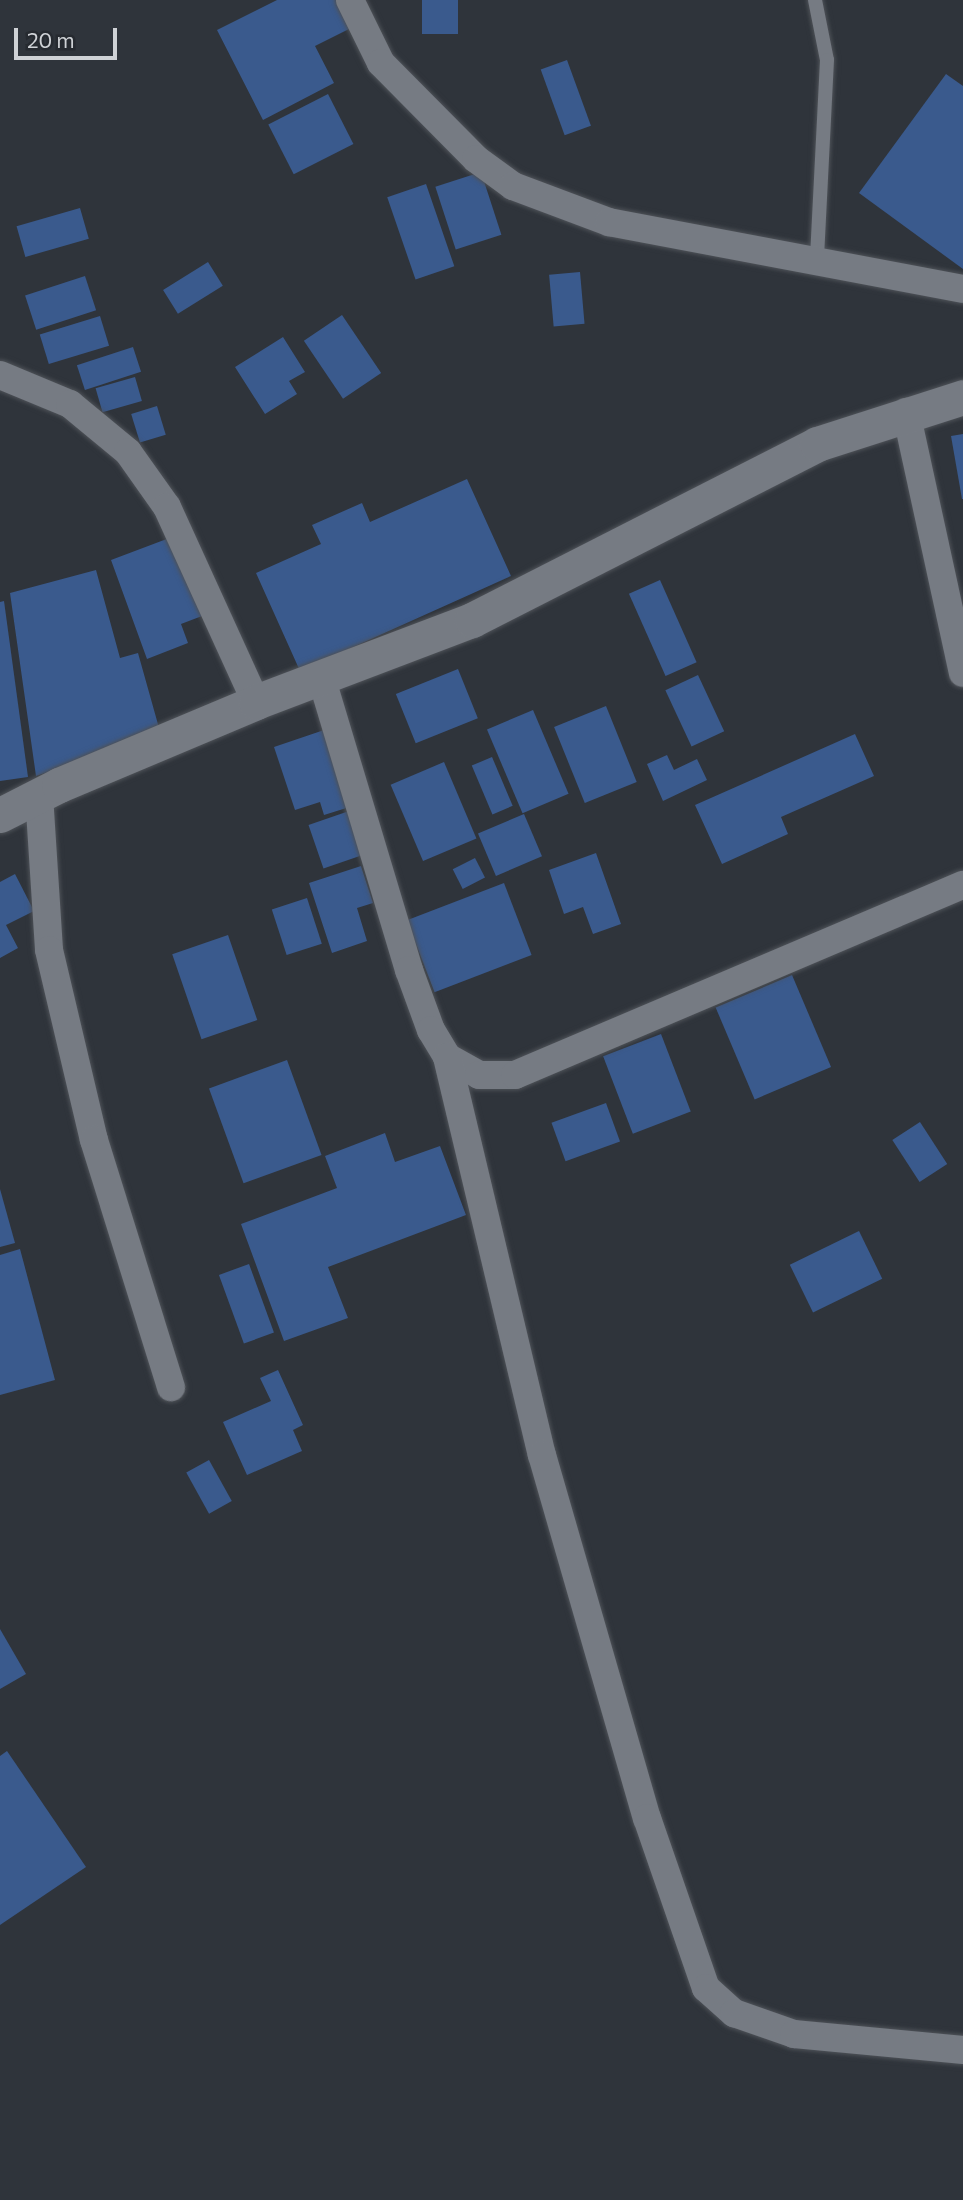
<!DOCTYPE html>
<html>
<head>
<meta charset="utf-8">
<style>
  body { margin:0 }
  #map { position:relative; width:963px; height:2200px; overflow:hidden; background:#2f343b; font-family:Commissioner,sans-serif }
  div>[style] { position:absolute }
  .building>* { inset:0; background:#3a5a8d; transform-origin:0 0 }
  .roads { filter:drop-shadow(0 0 2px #4e5258) drop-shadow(0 0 2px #4e5258) }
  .service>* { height:14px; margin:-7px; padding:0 7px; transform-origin:7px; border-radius:7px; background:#767b83 }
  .minor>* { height:28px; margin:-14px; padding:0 14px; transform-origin:14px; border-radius:14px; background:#767b83 }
  .tertiary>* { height:35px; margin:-17.5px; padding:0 17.5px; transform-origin:17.5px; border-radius:17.5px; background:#767b83 }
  span { translate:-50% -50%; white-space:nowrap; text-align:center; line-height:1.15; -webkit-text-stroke:7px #262a30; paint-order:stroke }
  .scale { position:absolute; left:14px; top:28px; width:103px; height:32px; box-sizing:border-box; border:4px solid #cfd2d6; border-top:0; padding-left:9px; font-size:21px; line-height:24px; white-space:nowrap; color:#cfd2d6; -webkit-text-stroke:5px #262a30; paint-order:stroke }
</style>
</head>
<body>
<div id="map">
  <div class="building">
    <i style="clip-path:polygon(277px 0,344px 0,357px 25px,315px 46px,334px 83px,263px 120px,217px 30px)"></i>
    <i style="left:422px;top:0;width:36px;height:34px"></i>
    <i style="left:567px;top:60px;width:70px;height:28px;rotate:70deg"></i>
    <i style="clip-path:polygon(946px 74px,963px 86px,963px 269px,859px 193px)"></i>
    <i style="left:328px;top:94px;width:56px;height:67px;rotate:63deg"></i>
    <i style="left:481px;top:172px;width:66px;height:48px;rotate:72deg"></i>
    <i style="left:426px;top:184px;width:87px;height:41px;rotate:71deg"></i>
    <i style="left:80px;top:208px;width:32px;height:66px;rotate:74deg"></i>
    <i style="left:208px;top:262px;width:28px;height:53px;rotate:58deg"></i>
    <i style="left:580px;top:272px;width:52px;height:31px;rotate:85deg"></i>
    <i style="left:85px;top:276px;width:36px;height:63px;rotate:72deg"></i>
    <i style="left:342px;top:315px;width:70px;height:46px;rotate:56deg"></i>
    <i style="left:100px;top:316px;width:31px;height:63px;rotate:73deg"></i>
    <i style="clip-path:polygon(283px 337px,305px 372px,289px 381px,297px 394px,265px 414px,235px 367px)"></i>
    <i style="left:133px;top:347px;width:26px;height:59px;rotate:72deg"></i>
    <i style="left:135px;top:377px;width:25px;height:41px;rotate:74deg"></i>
    <i style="left:157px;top:406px;width:30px;height:27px;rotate:73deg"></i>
    <i style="clip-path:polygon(963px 434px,963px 499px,962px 499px,951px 436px)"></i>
    <i style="clip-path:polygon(467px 479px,511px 576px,300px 671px,256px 573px,321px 544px,312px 525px,362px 503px,370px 522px)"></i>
    <i style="clip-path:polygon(172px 537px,202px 616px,181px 624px,188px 643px,147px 659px,111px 560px)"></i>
    <i style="clip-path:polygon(96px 570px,120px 658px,138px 653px,161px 735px,36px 776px,10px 593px)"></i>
    <i style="left:660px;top:580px;width:90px;height:34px;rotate:66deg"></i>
    <i style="clip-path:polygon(4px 601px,28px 777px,0 781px,0 602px)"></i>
    <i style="left:458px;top:669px;width:53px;height:67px;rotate:68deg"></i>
    <i style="left:698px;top:675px;width:62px;height:36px;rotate:65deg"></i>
    <i style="left:606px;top:706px;width:82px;height:56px;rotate:68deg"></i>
    <i style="left:533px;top:710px;width:91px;height:50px;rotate:67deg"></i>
    <i style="clip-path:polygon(330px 728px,356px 805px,324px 815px,320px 802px,295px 810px,274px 747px)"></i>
    <i style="clip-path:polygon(855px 734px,874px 776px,781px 817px,788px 834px,722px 864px,695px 805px)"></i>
    <i style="clip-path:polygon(667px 755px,674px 770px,697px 759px,707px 780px,663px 801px,647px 764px)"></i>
    <i style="left:492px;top:757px;width:53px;height:22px;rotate:67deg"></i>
    <i style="left:444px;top:762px;width:83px;height:58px;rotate:67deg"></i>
    <i style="left:352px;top:810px;width:46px;height:46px;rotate:71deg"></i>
    <i style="left:524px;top:814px;width:46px;height:50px;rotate:67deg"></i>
    <i style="clip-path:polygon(596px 853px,621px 924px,593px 934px,583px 907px,564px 914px,549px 870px)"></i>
    <i style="left:475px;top:858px;width:22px;height:25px;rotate:63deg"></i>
    <i style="clip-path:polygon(361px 866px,373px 903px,357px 908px,367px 941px,332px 953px,309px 883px)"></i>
    <i style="clip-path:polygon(15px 874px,34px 911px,6px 925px,18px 948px,0 958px,0 882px)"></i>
    <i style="left:504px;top:883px;width:77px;height:104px;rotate:69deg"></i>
    <i style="left:307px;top:898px;width:48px;height:37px;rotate:72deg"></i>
    <i style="left:228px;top:935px;width:90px;height:59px;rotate:71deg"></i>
    <i style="left:792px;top:975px;width:100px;height:83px;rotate:67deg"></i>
    <i style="left:661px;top:1034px;width:83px;height:62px;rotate:69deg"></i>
    <i style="left:287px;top:1060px;width:101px;height:83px;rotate:70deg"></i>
    <i style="left:606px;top:1103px;width:41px;height:58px;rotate:70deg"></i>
    <i style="left:920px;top:1122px;width:50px;height:33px;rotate:57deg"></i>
    <i style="clip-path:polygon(385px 1133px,395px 1162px,440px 1146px,466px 1215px,328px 1267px,348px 1318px,284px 1341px,241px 1224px,337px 1188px,325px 1156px)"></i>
    <i style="clip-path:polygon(0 1189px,15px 1243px,0 1247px)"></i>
    <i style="left:859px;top:1231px;width:53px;height:77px;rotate:64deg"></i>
    <i style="clip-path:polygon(20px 1249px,55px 1380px,0 1395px,0 1255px)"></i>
    <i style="left:249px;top:1264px;width:73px;height:32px;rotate:70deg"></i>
    <i style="clip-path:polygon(278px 1370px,303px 1425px,293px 1430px,302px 1451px,247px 1475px,223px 1422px,271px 1401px,260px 1378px)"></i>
    <i style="left:209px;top:1460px;width:47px;height:26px;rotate:61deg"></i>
    <i style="clip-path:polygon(0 1629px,26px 1674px,0 1689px)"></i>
    <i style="clip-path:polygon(7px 1751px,86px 1867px,0 1925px,0 1756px)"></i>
  </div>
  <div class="roads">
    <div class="service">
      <i style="left:815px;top:0;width:61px;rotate:78.7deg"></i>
      <i style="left:827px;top:60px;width:198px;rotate:92.9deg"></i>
    </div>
    <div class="minor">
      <i style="left:350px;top:0;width:70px;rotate:63.8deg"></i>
      <i style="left:381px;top:63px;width:135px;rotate:45.3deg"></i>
      <i style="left:476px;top:159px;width:46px;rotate:36.1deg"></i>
      <i style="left:513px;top:186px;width:103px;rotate:20.6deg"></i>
      <i style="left:609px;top:222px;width:360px;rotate:10.7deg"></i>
      <i style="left:0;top:375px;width:76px;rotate:22.5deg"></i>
      <i style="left:70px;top:404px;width:75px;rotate:39.6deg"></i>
      <i style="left:128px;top:452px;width:67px;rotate:54.7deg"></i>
      <i style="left:167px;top:507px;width:214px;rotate:65.5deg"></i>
      <i style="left:906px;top:412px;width:267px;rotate:77.7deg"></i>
      <i style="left:322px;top:680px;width:303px;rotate:73.3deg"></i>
      <i style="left:409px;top:970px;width:64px;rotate:69.9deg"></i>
      <i style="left:431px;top:1030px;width:31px;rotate:59deg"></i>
      <i style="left:447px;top:1057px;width:37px;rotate:29deg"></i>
      <i style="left:479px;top:1075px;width:36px"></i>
      <i style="left:515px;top:1075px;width:487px;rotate:-23deg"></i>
      <i style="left:39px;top:795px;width:155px;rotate:86.3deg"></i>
      <i style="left:49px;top:950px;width:195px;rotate:76.7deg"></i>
      <i style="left:94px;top:1140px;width:259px;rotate:72.7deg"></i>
      <i style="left:447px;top:1057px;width:409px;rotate:76.6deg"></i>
      <i style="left:542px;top:1455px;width:378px;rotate:73.9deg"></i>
      <i style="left:647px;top:1818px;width:180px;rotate:70.9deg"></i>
      <i style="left:706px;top:1988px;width:38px;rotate:42deg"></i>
      <i style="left:734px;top:2013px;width:64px;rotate:19.3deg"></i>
      <i style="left:794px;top:2034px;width:170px;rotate:5.4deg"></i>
    </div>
    <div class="tertiary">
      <i style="left:0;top:815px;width:66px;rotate:-27deg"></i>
      <i style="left:59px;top:785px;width:214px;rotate:-22.8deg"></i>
      <i style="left:256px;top:702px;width:231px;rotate:-20.8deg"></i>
      <i style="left:472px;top:620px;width:387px;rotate:-27deg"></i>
      <i style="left:817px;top:444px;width:153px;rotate:-17.8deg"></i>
    </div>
  </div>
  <div class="scale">20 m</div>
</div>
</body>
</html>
